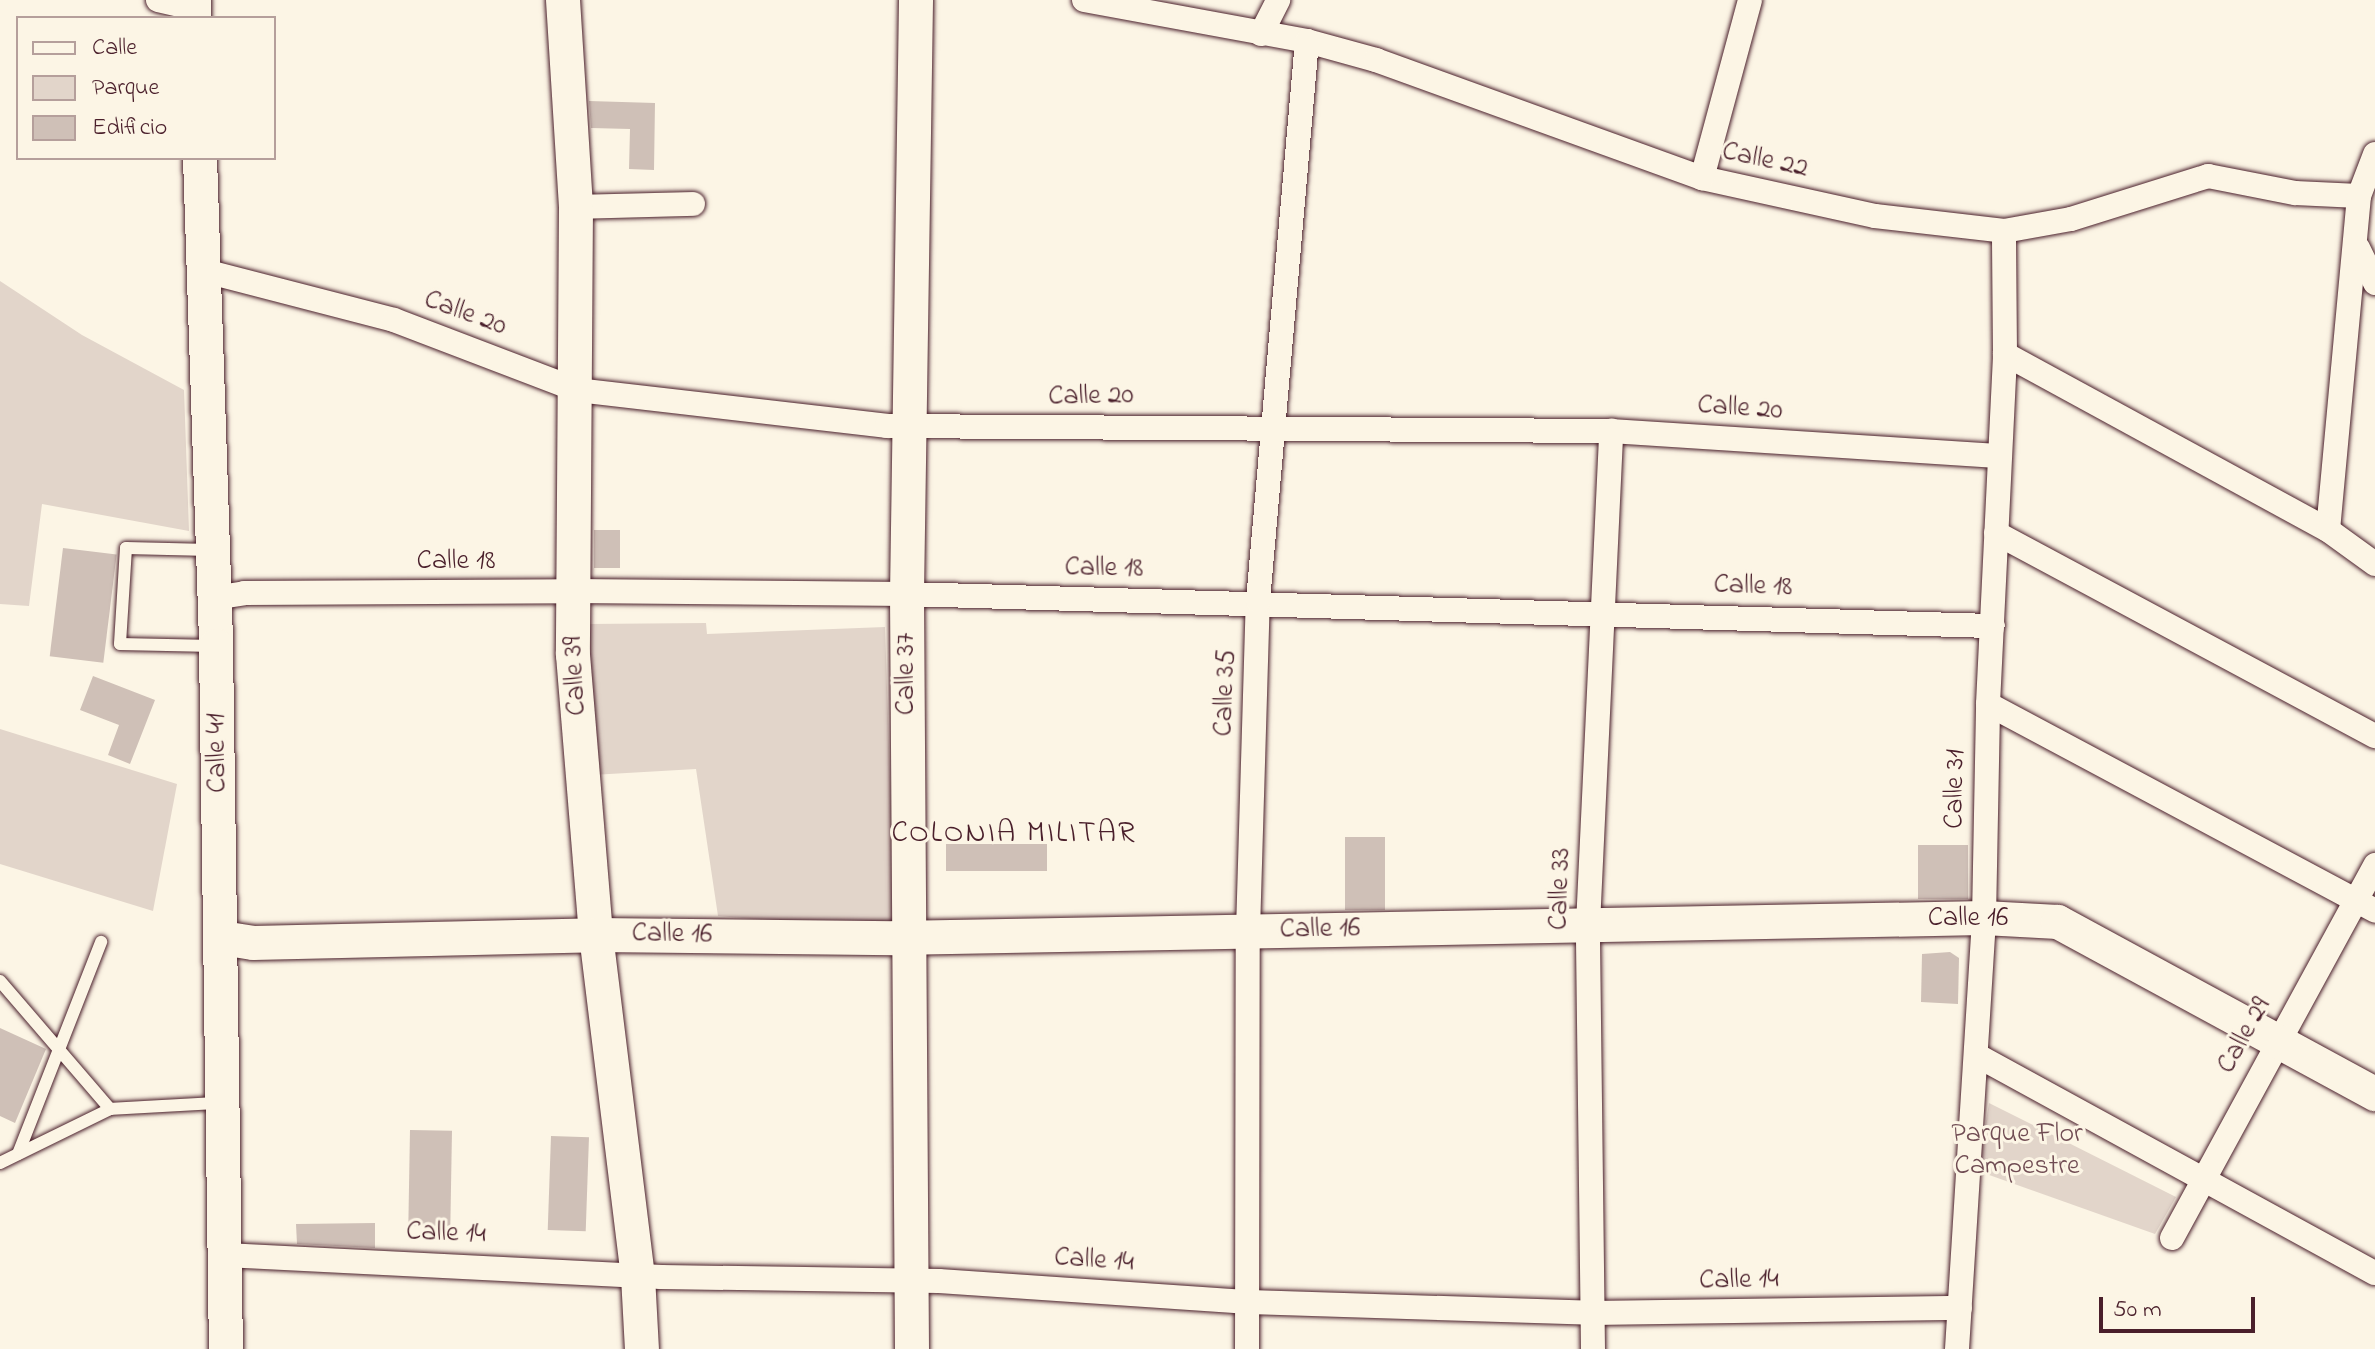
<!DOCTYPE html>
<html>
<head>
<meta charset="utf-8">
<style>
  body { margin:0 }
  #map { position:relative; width:2375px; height:1349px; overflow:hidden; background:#fcf5e5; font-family:"Indie Flower",sans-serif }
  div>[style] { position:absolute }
  .green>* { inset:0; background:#e2d5ca }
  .building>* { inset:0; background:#cfc0b7; transform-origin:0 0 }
  .roads { filter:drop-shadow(0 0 2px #4a1f2b) drop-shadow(0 0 2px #4a1f2b) }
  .lane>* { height:12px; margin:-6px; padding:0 6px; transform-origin:6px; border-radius:6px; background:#fcf5e5 }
  .street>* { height:24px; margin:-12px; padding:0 12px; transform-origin:12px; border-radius:12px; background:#fcf5e5 }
  .secondary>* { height:34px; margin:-17px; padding:0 17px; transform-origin:17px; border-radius:17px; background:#fcf5e5 }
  span { translate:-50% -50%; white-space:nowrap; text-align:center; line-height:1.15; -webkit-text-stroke:6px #fcf5e5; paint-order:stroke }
  .street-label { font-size:28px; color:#4a1f2b }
  .park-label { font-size:28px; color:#704c53 }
  .neighbourhood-label { font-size:30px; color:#4a1f2b; letter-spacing:2px }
  .legend { position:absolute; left:16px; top:16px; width:260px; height:144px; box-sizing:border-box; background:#fcf5e5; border:2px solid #b59f9b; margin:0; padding:10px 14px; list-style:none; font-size:24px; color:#4a1f2b }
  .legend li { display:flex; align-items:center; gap:16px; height:40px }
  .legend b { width:40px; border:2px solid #b59f9b }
  .scale { position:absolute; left:2099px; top:1297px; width:156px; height:36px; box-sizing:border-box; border:4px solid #4a1f2b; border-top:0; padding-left:10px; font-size:24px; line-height:28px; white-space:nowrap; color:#4a1f2b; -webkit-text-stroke:6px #fcf5e5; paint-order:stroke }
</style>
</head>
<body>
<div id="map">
  <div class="green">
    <i style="clip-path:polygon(0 281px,82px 335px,184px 390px,189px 531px,42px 504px,29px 606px,0 604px)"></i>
    <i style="clip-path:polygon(706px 623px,707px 634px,885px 627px,895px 930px,718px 916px,696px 769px,592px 775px,587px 624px)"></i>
    <i style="clip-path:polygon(0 729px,177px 784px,153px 911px,0 864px)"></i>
    <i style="clip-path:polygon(1989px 1103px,2176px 1197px,2155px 1234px,1978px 1171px)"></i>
  </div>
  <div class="building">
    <i style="clip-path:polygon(589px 101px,655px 103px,654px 170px,629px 169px,630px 129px,591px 128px)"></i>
    <i style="left:594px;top:530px;width:26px;height:38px"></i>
    <i style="left:63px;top:548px;width:54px;height:109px;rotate:7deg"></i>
    <i style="clip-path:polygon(93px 676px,155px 700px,130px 764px,108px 755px,119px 725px,80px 710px)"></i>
    <i style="left:1345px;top:837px;width:40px;height:73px"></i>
    <i style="left:1047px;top:844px;width:27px;height:101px;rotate:90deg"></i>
    <i style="left:1918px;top:845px;width:50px;height:54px"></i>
    <i style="clip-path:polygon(1950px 952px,1959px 958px,1958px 1004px,1921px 1002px,1922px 954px)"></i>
    <i style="clip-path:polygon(0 1028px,46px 1049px,15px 1123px,0 1116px)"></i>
    <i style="left:410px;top:1130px;width:42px;height:96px;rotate:1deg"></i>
    <i style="left:551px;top:1136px;width:38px;height:94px;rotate:2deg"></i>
    <i style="clip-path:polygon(375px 1223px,375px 1248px,297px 1244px,296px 1224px)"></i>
  </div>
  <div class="roads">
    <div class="lane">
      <i style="left:210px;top:550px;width:84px;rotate:-178.6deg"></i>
      <i style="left:126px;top:548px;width:96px;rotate:93.6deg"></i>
      <i style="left:120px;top:644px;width:94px;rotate:1.2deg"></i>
      <i style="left:0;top:981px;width:169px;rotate:49.3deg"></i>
      <i style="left:18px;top:1154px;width:228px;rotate:-68.6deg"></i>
      <i style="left:0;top:1163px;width:123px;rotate:-26.1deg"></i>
      <i style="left:110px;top:1109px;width:109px;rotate:-3.2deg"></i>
    </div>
    <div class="street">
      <i style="left:158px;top:0;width:37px;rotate:13deg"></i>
      <i style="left:1084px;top:0;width:227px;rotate:10.4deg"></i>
      <i style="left:1307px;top:41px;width:72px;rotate:15.4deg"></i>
      <i style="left:1376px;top:60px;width:347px;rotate:19.9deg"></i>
      <i style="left:1702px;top:178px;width:177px;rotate:12.4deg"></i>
      <i style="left:1875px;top:216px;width:130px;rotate:6.6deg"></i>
      <i style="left:2004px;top:231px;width:68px;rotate:-10.2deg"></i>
      <i style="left:2071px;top:219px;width:144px;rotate:-17.4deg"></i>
      <i style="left:2208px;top:176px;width:89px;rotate:11.1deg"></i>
      <i style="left:2295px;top:193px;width:64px;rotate:2.7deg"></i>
      <i style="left:2359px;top:196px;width:335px;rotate:95.3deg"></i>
      <i style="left:1261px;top:34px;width:38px;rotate:-63deg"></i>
      <i style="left:1702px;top:178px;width:184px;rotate:-74.9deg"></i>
      <i style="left:2359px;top:196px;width:45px;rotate:-69.1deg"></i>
      <i style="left:576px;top:207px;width:117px;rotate:-1.5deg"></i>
      <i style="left:2358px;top:248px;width:39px;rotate:64deg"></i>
      <i style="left:205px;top:271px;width:195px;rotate:14.5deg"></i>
      <i style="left:394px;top:320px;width:196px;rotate:20.9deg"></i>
      <i style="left:577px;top:390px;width:312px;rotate:6.6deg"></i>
      <i style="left:887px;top:426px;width:724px;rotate:0.4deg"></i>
      <i style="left:1611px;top:431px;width:387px;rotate:3.7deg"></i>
      <i style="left:2005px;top:354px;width:368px;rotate:28.6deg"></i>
      <i style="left:2328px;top:530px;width:58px;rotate:35.9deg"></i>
      <i style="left:1996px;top:533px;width:430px;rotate:28.2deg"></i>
      <i style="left:214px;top:598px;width:30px;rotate:-9deg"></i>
      <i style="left:244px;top:593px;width:329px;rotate:-0.3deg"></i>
      <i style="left:573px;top:591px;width:334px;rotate:0.5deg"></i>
      <i style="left:907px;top:594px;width:1086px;rotate:1.69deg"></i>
      <i style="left:1988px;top:704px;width:439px;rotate:28.1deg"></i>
      <i style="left:1978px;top:1056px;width:452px;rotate:28.7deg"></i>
      <i style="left:2172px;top:1238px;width:425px;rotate:-61.4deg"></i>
      <i style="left:225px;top:1255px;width:437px;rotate:2.9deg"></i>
      <i style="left:661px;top:1277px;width:278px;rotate:0.8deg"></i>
      <i style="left:939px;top:1281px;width:311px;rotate:3.9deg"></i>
      <i style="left:1249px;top:1302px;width:343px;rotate:1.8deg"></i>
      <i style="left:1592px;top:1313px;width:368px;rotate:-0.8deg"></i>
      <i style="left:1247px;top:1349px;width:418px;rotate:-89.9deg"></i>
      <i style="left:1248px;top:931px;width:330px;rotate:-88.3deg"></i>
      <i style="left:1258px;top:601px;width:562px;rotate:-85deg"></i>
      <i style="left:1593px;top:1349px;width:424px;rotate:-90.7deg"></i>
      <i style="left:1588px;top:925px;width:495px;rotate:-87.3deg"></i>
      <i style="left:1957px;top:1349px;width:432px;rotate:-86.4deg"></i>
      <i style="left:1984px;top:918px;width:214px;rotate:-88.9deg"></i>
      <i style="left:1988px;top:704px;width:350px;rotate:-87.2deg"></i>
      <i style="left:2005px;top:354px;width:123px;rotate:-90.5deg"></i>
    </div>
    <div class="secondary">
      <i style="left:194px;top:0;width:18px;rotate:90deg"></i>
      <i style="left:563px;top:0;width:207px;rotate:86.4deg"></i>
      <i style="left:576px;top:207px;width:448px;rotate:90.4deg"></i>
      <i style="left:573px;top:655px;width:281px;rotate:85.3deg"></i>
      <i style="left:596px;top:935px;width:344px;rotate:83deg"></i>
      <i style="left:638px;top:1276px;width:73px;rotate:86.9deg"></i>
      <i style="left:200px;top:158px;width:488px;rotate:88.1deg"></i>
      <i style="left:216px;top:646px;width:703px;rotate:89.19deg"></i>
      <i style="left:222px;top:938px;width:31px;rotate:9deg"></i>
      <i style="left:253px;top:943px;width:343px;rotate:-1.3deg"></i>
      <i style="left:596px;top:935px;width:300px;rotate:0.6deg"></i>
      <i style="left:896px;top:938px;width:1088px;rotate:-1.05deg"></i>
      <i style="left:1984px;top:918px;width:74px;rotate:3.1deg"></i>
      <i style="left:2058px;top:922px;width:361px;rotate:28.5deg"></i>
      <i style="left:912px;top:1349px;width:755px;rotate:-90.38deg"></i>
      <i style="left:907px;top:594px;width:594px;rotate:-89.13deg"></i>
    </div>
  </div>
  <div class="street-label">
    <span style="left:1765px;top:161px;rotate:12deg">Calle 22</span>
    <span style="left:465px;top:314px;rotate:20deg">Calle 20</span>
    <span style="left:1091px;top:397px;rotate:-1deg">Calle 20</span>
    <span style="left:1740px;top:409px;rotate:4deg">Calle 20</span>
    <span style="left:456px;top:562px">Calle 18</span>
    <span style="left:1104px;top:569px;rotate:1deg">Calle 18</span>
    <span style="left:1753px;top:587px;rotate:2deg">Calle 18</span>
    <span style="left:907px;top:674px;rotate:-90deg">Calle 37</span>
    <span style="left:576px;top:676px;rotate:-93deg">Calle 39</span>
    <span style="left:1226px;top:693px;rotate:-88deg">Calle 35</span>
    <span style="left:218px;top:753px;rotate:-91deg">Calle 41</span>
    <span style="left:1956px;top:789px;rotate:-89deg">Calle 31</span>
    <span style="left:1561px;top:889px;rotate:-88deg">Calle 33</span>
    <span style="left:1968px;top:919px">Calle 16</span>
    <span style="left:1320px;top:930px;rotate:-1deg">Calle 16</span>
    <span style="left:672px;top:935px;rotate:1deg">Calle 16</span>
    <span style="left:2245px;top:1036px;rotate:-61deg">Calle 29</span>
    <span style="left:446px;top:1234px;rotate:2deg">Calle 14</span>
    <span style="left:1094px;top:1261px;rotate:4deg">Calle 14</span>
    <span style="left:1739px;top:1281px;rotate:-1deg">Calle 14</span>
  </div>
  <div class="park-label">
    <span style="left:2017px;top:1151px">Parque Flor<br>Campestre</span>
  </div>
  <div class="neighbourhood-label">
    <span style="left:1014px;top:834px">COLONIA MILITAR</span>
  </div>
  <ul class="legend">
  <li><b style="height:10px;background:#fcf5e5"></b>Calle</li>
  <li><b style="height:22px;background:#e2d5ca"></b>Parque</li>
  <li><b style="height:22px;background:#cfc0b7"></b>Edificio</li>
  </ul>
  <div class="scale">50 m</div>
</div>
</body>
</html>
